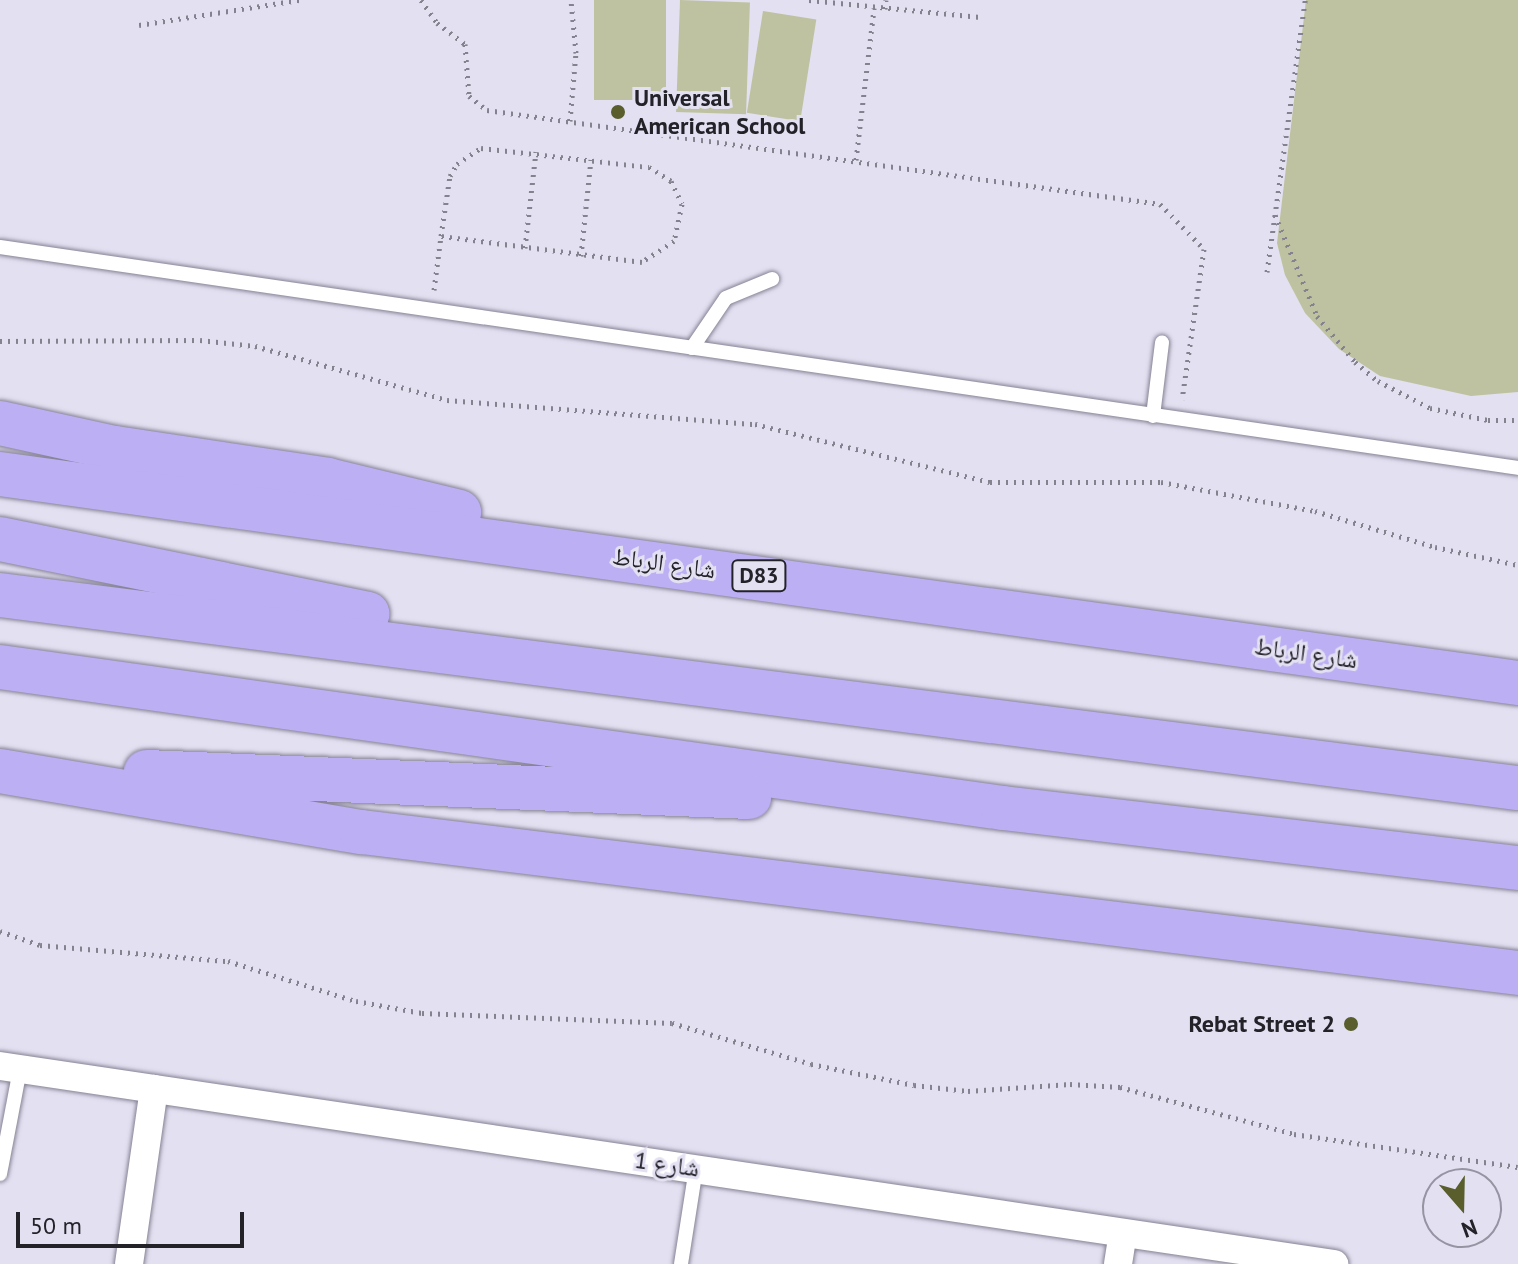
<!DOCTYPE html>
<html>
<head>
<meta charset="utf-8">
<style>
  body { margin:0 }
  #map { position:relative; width:1518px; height:1264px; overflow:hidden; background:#e3e0f2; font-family:"PT Sans","Noto Naskh Arabic",sans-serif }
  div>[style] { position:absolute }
  .green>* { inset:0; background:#bec2a0; transform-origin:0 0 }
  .path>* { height:5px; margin-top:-2.5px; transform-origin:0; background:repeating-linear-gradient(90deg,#84828e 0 2px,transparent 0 8px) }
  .roads { filter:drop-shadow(0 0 2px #858293) drop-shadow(0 0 2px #858293) }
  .lane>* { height:14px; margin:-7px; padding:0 7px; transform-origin:7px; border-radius:7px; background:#fff }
  .street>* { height:28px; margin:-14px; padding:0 14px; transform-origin:14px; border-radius:14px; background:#fff }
  .highway>* { height:44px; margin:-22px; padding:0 22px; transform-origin:22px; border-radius:22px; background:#bcaff4 }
  .dots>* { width:22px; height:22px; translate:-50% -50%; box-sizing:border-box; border:4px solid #e3e0f2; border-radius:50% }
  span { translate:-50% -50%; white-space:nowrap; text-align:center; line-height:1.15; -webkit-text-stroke:6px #e3e0f2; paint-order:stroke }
  .shield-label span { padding:2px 6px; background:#e3e0f2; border:2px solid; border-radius:6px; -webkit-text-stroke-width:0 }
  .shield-label { font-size:22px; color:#232229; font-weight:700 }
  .poi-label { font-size:24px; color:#232229; font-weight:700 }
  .left { translate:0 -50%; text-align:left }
  .right { translate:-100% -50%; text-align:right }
  .street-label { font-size:24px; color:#232229 }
  .north { position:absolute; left:1422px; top:1168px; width:80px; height:80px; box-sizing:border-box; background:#e3e0f2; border:2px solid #9694a2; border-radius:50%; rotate:160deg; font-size:22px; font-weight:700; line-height:32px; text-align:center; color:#232229 }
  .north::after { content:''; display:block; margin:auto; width:28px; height:36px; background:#5a5e2c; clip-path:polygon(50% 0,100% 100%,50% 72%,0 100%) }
  .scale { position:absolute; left:16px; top:1212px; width:228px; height:36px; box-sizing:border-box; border:4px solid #232229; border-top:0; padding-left:10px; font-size:24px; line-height:28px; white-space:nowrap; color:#232229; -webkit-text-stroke:6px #e3e0f2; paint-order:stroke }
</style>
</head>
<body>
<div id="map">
  <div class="green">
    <i style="left:594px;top:0;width:72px;height:100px"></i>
    <i style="left:680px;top:0;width:70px;height:112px;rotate:2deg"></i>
    <i style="clip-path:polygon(1306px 0,1518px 0,1518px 392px,1471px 396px,1380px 376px,1339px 349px,1305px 313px,1285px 275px,1277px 243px)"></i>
    <i style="left:763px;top:11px;width:54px;height:103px;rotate:9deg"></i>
  </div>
  <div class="path">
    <i style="left:421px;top:0;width:28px;rotate:55deg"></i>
    <i style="left:437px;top:23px;width:35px;rotate:37deg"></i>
    <i style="left:465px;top:44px;width:52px;rotate:85.6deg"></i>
    <i style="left:469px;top:96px;width:23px;rotate:38deg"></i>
    <i style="left:487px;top:110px;width:680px;rotate:7.95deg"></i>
    <i style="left:1160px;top:204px;width:63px;rotate:45.6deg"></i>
    <i style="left:1204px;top:249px;width:152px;rotate:98.3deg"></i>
    <i style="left:809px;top:0;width:172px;rotate:5.7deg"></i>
    <i style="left:885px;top:9px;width:9px;rotate:-84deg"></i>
    <i style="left:139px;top:25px;width:162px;rotate:-8.9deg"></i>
    <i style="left:570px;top:121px;width:68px;rotate:-85deg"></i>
    <i style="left:576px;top:53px;width:53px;rotate:-95.4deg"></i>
    <i style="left:856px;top:160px;width:153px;rotate:-83.2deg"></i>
    <i style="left:1275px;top:215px;width:109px;rotate:67.4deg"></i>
    <i style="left:1317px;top:316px;width:60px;rotate:50.4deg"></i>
    <i style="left:1355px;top:362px;width:30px;rotate:40deg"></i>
    <i style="left:1378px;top:381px;width:59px;rotate:27.4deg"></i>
    <i style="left:1430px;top:408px;width:59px;rotate:11.7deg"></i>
    <i style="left:1488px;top:420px;width:30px"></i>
    <i style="left:525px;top:248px;width:97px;rotate:-83.5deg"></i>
    <i style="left:581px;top:256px;width:97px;rotate:-84.1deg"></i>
    <i style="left:1267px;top:272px;width:275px;rotate:-82deg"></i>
    <i style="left:434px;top:290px;width:54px;rotate:-82.6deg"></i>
    <i style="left:441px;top:236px;width:61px;rotate:-81.5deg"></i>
    <i style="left:450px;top:176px;width:14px;rotate:-60deg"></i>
    <i style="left:457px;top:164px;width:29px;rotate:-34deg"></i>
    <i style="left:481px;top:148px;width:169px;rotate:6.5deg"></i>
    <i style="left:649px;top:167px;width:26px;rotate:32deg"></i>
    <i style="left:671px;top:181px;width:25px;rotate:64deg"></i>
    <i style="left:682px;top:204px;width:38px;rotate:102deg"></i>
    <i style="left:674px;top:241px;width:38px;rotate:147deg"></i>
    <i style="left:642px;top:262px;width:203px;rotate:-172.6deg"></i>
    <i style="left:0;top:341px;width:200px;rotate:-0.3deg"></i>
    <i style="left:200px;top:340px;width:55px;rotate:6.2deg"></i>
    <i style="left:255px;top:346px;width:199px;rotate:15.7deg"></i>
    <i style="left:447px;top:400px;width:309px;rotate:4.5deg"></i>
    <i style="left:755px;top:424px;width:242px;rotate:13.9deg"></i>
    <i style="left:990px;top:482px;width:171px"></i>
    <i style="left:1161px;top:482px;width:157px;rotate:10.7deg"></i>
    <i style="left:1315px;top:511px;width:125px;rotate:16.7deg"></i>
    <i style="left:1435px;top:547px;width:85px;rotate:12.2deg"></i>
    <i style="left:0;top:931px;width:42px;rotate:19.3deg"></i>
    <i style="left:40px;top:945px;width:189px;rotate:4.9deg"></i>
    <i style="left:228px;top:961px;width:134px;rotate:17.4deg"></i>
    <i style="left:356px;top:1001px;width:67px;rotate:10.3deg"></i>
    <i style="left:422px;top:1013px;width:250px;rotate:2.3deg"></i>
    <i style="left:672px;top:1023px;width:145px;rotate:16.4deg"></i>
    <i style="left:811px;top:1064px;width:105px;rotate:11.5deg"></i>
    <i style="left:914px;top:1085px;width:54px;rotate:6.3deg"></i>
    <i style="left:968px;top:1091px;width:102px;rotate:-3.9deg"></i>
    <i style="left:1070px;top:1084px;width:50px;rotate:3.4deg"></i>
    <i style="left:1120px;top:1087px;width:180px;rotate:15.1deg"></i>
    <i style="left:1294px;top:1134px;width:226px;rotate:8.4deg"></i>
  </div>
  <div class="roads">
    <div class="lane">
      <i style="left:0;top:247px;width:1534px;rotate:8.28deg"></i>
      <i style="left:692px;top:348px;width:60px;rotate:-55.8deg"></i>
      <i style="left:726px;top:298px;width:50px;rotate:-22.4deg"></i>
      <i style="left:1153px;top:416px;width:74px;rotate:-83deg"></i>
      <i style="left:0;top:1174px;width:107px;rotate:-79.2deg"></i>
      <i style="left:681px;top:1264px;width:97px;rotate:-81.1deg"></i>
    </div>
    <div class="street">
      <i style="left:0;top:1066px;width:1349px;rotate:8.44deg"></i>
      <i style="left:129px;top:1264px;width:177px;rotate:-81.9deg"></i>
      <i style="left:1118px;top:1264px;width:31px;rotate:-81deg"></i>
    </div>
    <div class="highway">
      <i style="left:0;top:423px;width:118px;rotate:12.3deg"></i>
      <i style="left:115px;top:448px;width:215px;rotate:8.5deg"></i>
      <i style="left:328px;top:480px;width:135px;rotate:13.7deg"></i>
      <i style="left:0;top:474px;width:1532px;rotate:7.84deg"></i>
      <i style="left:0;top:539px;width:375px;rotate:11.5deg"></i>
      <i style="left:0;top:595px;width:1530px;rotate:7.25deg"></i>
      <i style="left:0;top:667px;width:1013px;rotate:8deg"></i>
      <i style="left:1003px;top:808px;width:518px;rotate:6.65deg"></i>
      <i style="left:0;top:771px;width:367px;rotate:9.6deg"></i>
      <i style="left:362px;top:832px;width:1165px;rotate:6.95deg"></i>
      <i style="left:146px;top:772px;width:604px;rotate:2.37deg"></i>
    </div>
  </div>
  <div class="dots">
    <i style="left:618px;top:112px;background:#5a5e2c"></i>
    <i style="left:1351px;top:1024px;background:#5a5e2c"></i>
  </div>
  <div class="shield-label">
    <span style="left:759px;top:576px">D83</span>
  </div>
  <div class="poi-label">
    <span class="left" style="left:634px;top:112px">Universal<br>American School</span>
    <span class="right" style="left:1335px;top:1024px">Rebat Street 2</span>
  </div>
  <div class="street-label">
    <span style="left:664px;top:563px;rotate:8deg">شارع الرباط</span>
    <span style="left:1306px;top:653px;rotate:8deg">شارع الرباط</span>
    <span style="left:667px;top:1164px;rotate:8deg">شارع 1</span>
  </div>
  <div class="north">N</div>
  <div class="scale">50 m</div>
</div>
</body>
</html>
